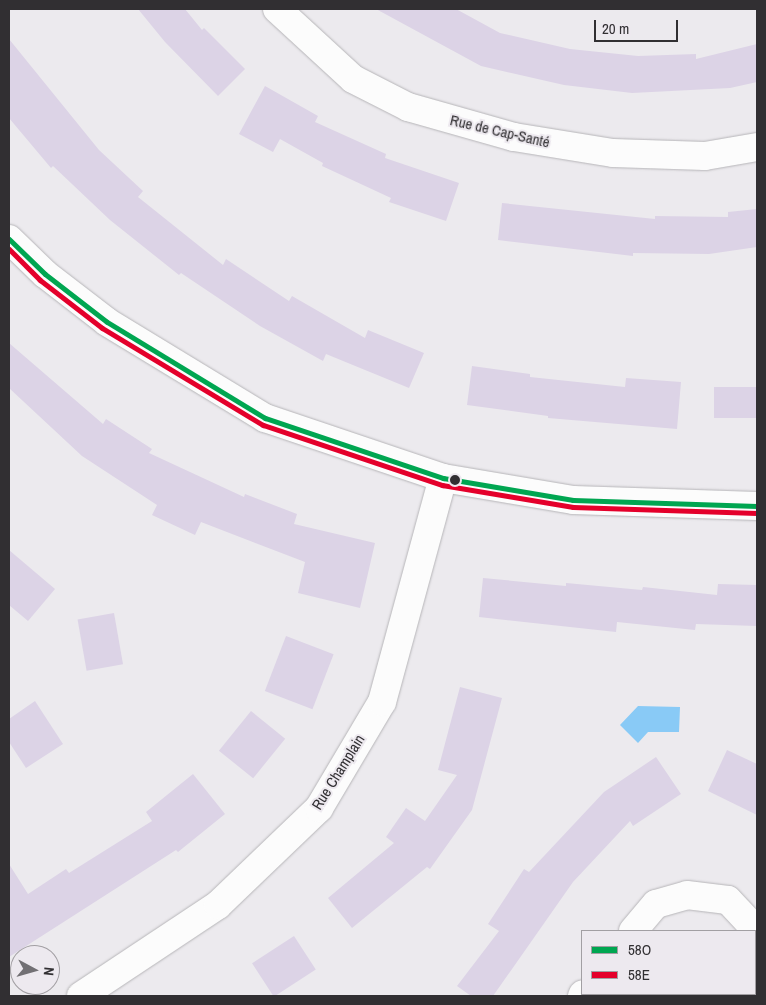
<!DOCTYPE html>
<html>
<head>
<meta charset="utf-8">
<style>
  body { margin:0 }
  #map { position:relative; width:766px; height:1005px; overflow:hidden; background:#eceaee; font-family:"Archivo Narrow",sans-serif }
  div>[style] { position:absolute }
  .water>* { inset:0; background:#89caf6 }
  .building>* { inset:0; background:#dcd3e6; transform-origin:0 0 }
  .roads { filter:drop-shadow(0 0 1px #b6b5b8) drop-shadow(0 0 1px #b6b5b8) }
  .street>* { height:28px; margin:-14px; padding:0 14px; transform-origin:14px; border-radius:14px; background:#fcfcfc }
  .bus-1>* { height:5px; margin:-2.5px; padding:0 2.5px; transform-origin:2.5px; border-radius:2.5px; background:#00a651 }
  .bus-2>* { height:5px; margin:-2.5px; padding:0 2.5px; transform-origin:2.5px; border-radius:2.5px; background:#e4002b }
  .dots>* { width:14px; height:14px; translate:-50% -50%; box-sizing:border-box; border:2px solid #ede9ef; border-radius:50% }
  span { translate:-50% -50%; white-space:nowrap; text-align:center; line-height:1.15; -webkit-text-stroke:4px #ede9ef; paint-order:stroke }
  .street-label { font-size:15px; color:#312f32 }
  .frame { position:absolute; inset:0; border:10px solid #312f32; pointer-events:none }
  .legend { position:absolute; left:581px; top:930px; width:175px; height:65px; box-sizing:border-box; background:#ede9ef; border:1px solid #a29fa3; margin:0; padding:6px 9px; list-style:none; font-size:15px; color:#312f32 }
  .legend li { display:flex; align-items:center; gap:10px; height:25px }
  .legend b { width:25px; border:1px solid #a29fa3 }
  .north { position:absolute; left:10px; top:945px; width:50px; height:50px; box-sizing:border-box; background:#ede9ef; border:1px solid #a29fa3; border-radius:50%; rotate:96deg; font-size:14px; font-weight:700; line-height:20px; text-align:center; color:#312f32 }
  .north::after { content:''; display:block; margin:auto; width:18px; height:22px; background:#727074; clip-path:polygon(50% 0,100% 100%,50% 72%,0 100%) }
  .scale { position:absolute; left:594px; top:20px; width:84px; height:22px; box-sizing:border-box; border:2px solid #312f32; border-top:0; padding-left:6px; font-size:15px; line-height:18px; white-space:nowrap; color:#312f32; -webkit-text-stroke:4px #ede9ef; paint-order:stroke }
</style>
</head>
<body>
<div id="map">
  <div class="water">
    <i style="clip-path:polygon(638px 706px,680px 707px,679px 732px,648px 732px,638px 743px,620px 725px)"></i>
  </div>
  <div class="building">
    <i style="clip-path:polygon(138px 9px,185px 9px,202px 30px,204px 28px,245px 69px,218px 96px,165px 42px)"></i>
    <i style="clip-path:polygon(376px 9px,456px 9px,500px 33px,570px 49px,638px 56px,696px 54px,696px 59px,757px 44px,757px 82px,730px 88px,632px 93px,564px 85px,481px 66px)"></i>
    <i style="clip-path:polygon(9px 39px,99px 150px,143px 191px,138px 197px,223px 265px,226px 259px,289px 301px,292px 296px,365px 338px,368px 330px,424px 353px,409px 388px,326px 354px,323px 361px,260px 326px,181px 273px,179px 275px,110px 220px,53px 166px,51px 168px,9px 118px)"></i>
    <i style="clip-path:polygon(265px 86px,318px 116px,315px 122px,386px 154px,385px 158px,459px 183px,446px 221px,389px 202px,391px 198px,322px 166px,323px 163px,280px 139px,273px 152px,239px 134px)"></i>
    <i style="clip-path:polygon(502px 203px,655px 219px,655px 216px,728px 217px,728px 212px,757px 209px,757px 247px,709px 254px,633px 253px,633px 256px,498px 240px)"></i>
    <i style="clip-path:polygon(9px 343px,103px 424px,106px 419px,152px 449px,149px 453px,244px 497px,245px 494px,297px 514px,294px 524px,375px 543px,360px 608px,298px 593px,305px 562px,201px 522px,195px 535px,152px 515px,157px 505px,82px 456px,9px 388px)"></i>
    <i style="clip-path:polygon(472px 366px,530px 374px,530px 377px,625px 387px,626px 378px,681px 382px,677px 429px,548px 418px,548px 416px,467px 405px)"></i>
    <i style="left:757px;top:387px;width:31px;height:43px;rotate:90deg"></i>
    <i style="clip-path:polygon(9px 550px,55px 589px,28px 621px,9px 605px)"></i>
    <i style="clip-path:polygon(483px 578px,566px 586px,566px 583px,642px 590px,643px 587px,717px 595px,718px 584px,757px 585px,757px 626px,696px 624px,695px 630px,617px 622px,616px 632px,479px 617px)"></i>
    <i style="left:114px;top:613px;width:52px;height:37px;rotate:80deg"></i>
    <i style="left:286px;top:636px;width:51px;height:59px;rotate:21deg"></i>
    <i style="clip-path:polygon(460px 687px,502px 698px,472px 810px,430px 869px,427px 867px,352px 928px,328px 898px,394px 843px,386px 837px,406px 808px,425px 821px,457px 775px,438px 770px)"></i>
    <i style="clip-path:polygon(35px 701px,63px 744px,26px 768px,9px 742px,9px 719px)"></i>
    <i style="left:251px;top:711px;width:44px;height:51px;rotate:39deg"></i>
    <i style="clip-path:polygon(727px 750px,757px 764px,757px 815px,708px 791px)"></i>
    <i style="clip-path:polygon(656px 757px,681px 794px,633px 826px,630px 821px,573px 882px,493px 996px,471px 996px,457px 986px,499px 931px,488px 924px,524px 869px,529px 872px,604px 792px)"></i>
    <i style="clip-path:polygon(193px 774px,225px 814px,178px 852px,176px 850px,9px 957px,9px 864px,28px 894px,66px 869px,69px 873px,152px 821px,146px 812px)"></i>
    <i style="left:294px;top:936px;width:40px;height:50px;rotate:57deg"></i>
  </div>
  <div class="roads">
    <div class="street">
      <i style="left:277px;top:9px;width:103px;rotate:42.6deg"></i>
      <i style="left:353px;top:79px;width:62px;rotate:27deg"></i>
      <i style="left:408px;top:107px;width:110px;rotate:15.8deg"></i>
      <i style="left:514px;top:137px;width:100px;rotate:9.2deg"></i>
      <i style="left:613px;top:153px;width:92px;rotate:1.9deg"></i>
      <i style="left:705px;top:156px;width:53px;rotate:-9.8deg"></i>
      <i style="left:9px;top:239px;width:50px;rotate:44.2deg"></i>
      <i style="left:45px;top:274px;width:78px;rotate:37.7deg"></i>
      <i style="left:107px;top:322px;width:185px;rotate:31.3deg"></i>
      <i style="left:265px;top:418px;width:188px;rotate:18.6deg"></i>
      <i style="left:443px;top:478px;width:132px;rotate:9.6deg"></i>
      <i style="left:573px;top:500px;width:184px;rotate:1.9deg"></i>
      <i style="left:633px;top:931px;width:35px;rotate:-50deg"></i>
      <i style="left:656px;top:904px;width:32px;rotate:-16deg"></i>
      <i style="left:687px;top:895px;width:41px;rotate:7deg"></i>
      <i style="left:728px;top:900px;width:42px;rotate:46.9deg"></i>
      <i style="left:755px;top:966px;width:3px;rotate:-45deg"></i>
      <i style="left:81px;top:996px;width:164px;rotate:-33.6deg"></i>
      <i style="left:218px;top:905px;width:140px;rotate:-43.8deg"></i>
      <i style="left:319px;top:808px;width:123px;rotate:-59.3deg"></i>
      <i style="left:382px;top:702px;width:232px;rotate:-74.8deg"></i>
      <i style="left:582px;top:996px;width:2px;rotate:-63deg"></i>
      <i style="left:706px;top:996px;width:4px;rotate:-27deg"></i>
    </div>
  </div>
  <div class="bus-1">
    <i style="left:9px;top:239px;width:50px;rotate:44.2deg"></i>
    <i style="left:45px;top:274px;width:78px;rotate:37.7deg"></i>
    <i style="left:107px;top:322px;width:185px;rotate:31.3deg"></i>
    <i style="left:265px;top:418px;width:188px;rotate:18.6deg"></i>
    <i style="left:443px;top:478px;width:132px;rotate:9.6deg"></i>
    <i style="left:573px;top:500px;width:184px;rotate:1.9deg"></i>
  </div>
  <div class="bus-2">
    <i style="left:9px;top:249px;width:44px;rotate:45deg"></i>
    <i style="left:40px;top:280px;width:78px;rotate:37.7deg"></i>
    <i style="left:102px;top:328px;width:188px;rotate:31.1deg"></i>
    <i style="left:263px;top:425px;width:189px;rotate:18.5deg"></i>
    <i style="left:442px;top:485px;width:133px;rotate:9.5deg"></i>
    <i style="left:573px;top:507px;width:184px;rotate:1.9deg"></i>
  </div>
  <div class="dots">
    <i style="left:455px;top:480px;background:#312f32"></i>
  </div>
  <div class="street-label">
    <span style="left:500px;top:131px;rotate:13deg">Rue de Cap-Santé</span>
    <span style="left:338px;top:772px;rotate:-58deg">Rue Champlain</span>
  </div>
  <div class="frame"></div>
  <ul class="legend">
  <li><b style="height:6px;background:#00a651"></b>58O</li>
  <li><b style="height:6px;background:#e4002b"></b>58E</li>
  </ul>
  <div class="north">N</div>
  <div class="scale">20 m</div>
</div>
</body>
</html>
